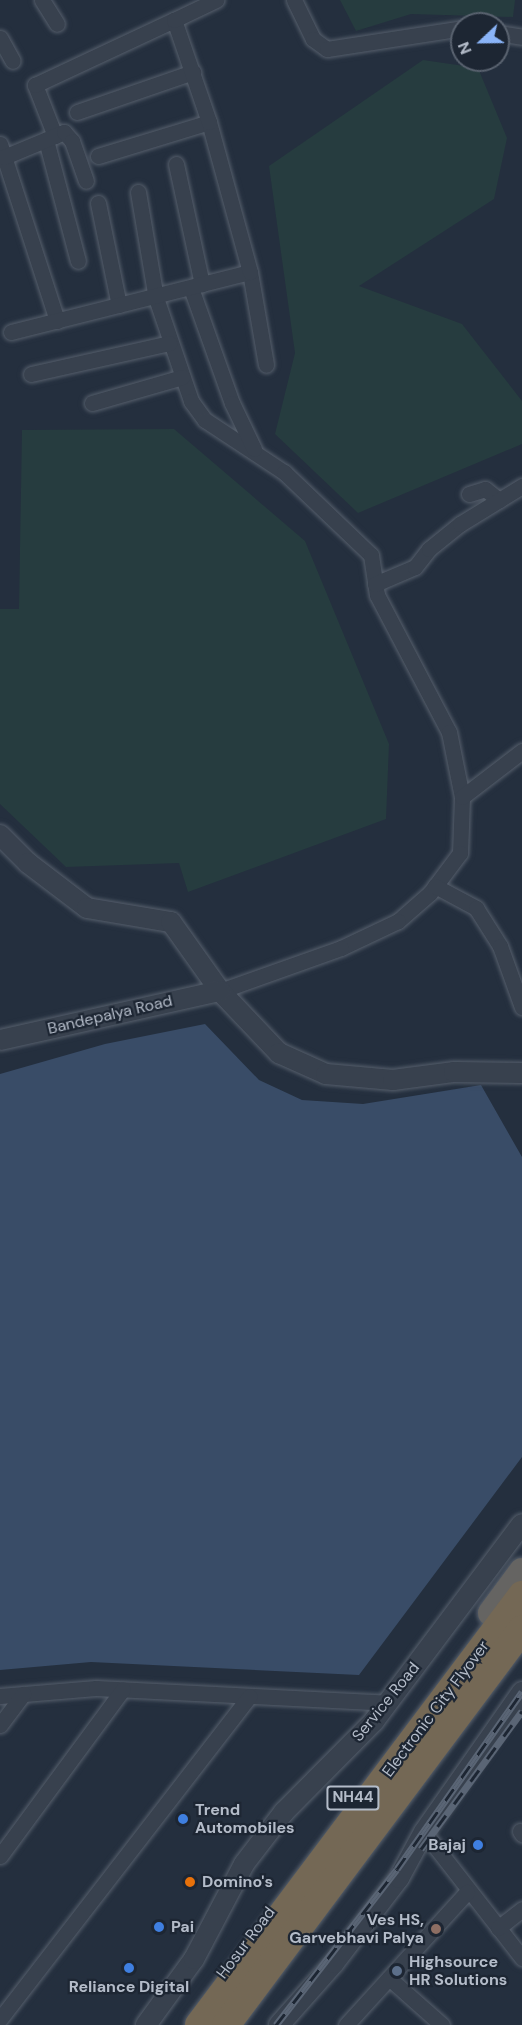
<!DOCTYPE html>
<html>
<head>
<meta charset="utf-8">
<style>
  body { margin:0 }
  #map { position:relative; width:522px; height:2025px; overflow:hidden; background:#242f3e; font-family:"DM Sans",sans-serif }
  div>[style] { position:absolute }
  .green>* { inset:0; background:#263c3f }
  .water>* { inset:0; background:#394c67 }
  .roads { filter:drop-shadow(0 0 2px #565f6c) drop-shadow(0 0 2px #565f6c) }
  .minor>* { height:15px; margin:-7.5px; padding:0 7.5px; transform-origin:7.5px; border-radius:7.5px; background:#38414e }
  .tertiary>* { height:20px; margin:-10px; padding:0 10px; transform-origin:10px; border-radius:10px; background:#38414e }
  .trunk>* { height:26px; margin:-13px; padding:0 13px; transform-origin:13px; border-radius:13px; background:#656462 }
  .motorway>* { height:28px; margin:-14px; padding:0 14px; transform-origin:14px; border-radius:14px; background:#746855 }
  .rail>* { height:7px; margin-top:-3.5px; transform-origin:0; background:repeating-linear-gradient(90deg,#1d2633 0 14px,#5a6575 0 28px); box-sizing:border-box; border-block:2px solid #5a6575 }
  .dots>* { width:16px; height:16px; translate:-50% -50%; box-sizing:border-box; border:3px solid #1d2633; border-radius:50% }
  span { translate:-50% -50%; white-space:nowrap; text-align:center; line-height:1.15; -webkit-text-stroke:4.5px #1d2633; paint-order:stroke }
  .shield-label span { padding:2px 4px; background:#1d2633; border:2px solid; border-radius:4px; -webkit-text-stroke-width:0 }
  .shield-label { font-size:15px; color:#b4bcc9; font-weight:700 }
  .street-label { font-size:16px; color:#b4bcc9 }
  .poi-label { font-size:16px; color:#b4bcc9; font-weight:700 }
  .left { translate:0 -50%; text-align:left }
  .right { translate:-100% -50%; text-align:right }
  .north { position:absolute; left:450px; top:12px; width:60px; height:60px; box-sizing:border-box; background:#1d2633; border:2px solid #59626f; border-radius:50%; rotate:248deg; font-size:16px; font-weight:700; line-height:24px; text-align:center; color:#b4bcc9 }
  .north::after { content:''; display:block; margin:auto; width:21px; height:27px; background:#8ab4f8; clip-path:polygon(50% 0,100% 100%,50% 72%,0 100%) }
</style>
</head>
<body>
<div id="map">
  <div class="green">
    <i style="clip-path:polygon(340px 0,515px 0,513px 17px,411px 14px,356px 31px)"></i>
    <i style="clip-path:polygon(423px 60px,478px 68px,507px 138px,494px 199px,359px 286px,462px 324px,522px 401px,522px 444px,358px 513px,275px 434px,295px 353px,269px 166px)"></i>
    <i style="clip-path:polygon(174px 429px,305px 541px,389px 744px,386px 819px,188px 892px,179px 863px,66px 867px,0 804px,0 609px,19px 609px,22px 430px)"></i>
  </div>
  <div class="water">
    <i style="clip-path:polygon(205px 1024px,259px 1080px,302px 1100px,363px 1104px,481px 1085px,522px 1157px,522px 1457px,359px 1675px,91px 1662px,0 1670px,0 1074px,105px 1044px)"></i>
  </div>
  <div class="roads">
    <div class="minor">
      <i style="left:42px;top:0;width:28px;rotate:58deg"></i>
      <i style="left:294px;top:0;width:43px;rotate:64deg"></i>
      <i style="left:313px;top:39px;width:17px;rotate:36deg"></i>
      <i style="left:327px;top:49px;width:137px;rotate:-8.8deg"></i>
      <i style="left:498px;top:33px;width:24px;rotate:9deg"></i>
      <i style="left:0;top:38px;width:26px;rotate:61deg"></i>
      <i style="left:77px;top:112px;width:123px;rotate:-19deg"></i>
      <i style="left:55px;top:136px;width:55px;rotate:-111.4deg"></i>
      <i style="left:35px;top:85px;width:153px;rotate:-25.1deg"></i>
      <i style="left:46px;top:140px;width:125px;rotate:75.2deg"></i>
      <i style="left:0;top:144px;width:186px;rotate:72.1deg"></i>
      <i style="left:98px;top:156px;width:116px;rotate:-17deg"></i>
      <i style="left:4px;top:157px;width:65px;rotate:-22.6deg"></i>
      <i style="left:64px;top:132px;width:12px;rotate:48deg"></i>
      <i style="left:72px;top:141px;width:42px;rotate:70.7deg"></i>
      <i style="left:176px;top:164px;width:123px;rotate:77.8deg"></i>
      <i style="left:138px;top:192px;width:108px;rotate:80.4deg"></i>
      <i style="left:156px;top:298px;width:109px;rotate:71.2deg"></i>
      <i style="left:191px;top:401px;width:24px;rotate:54deg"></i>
      <i style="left:205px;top:420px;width:95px;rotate:33.4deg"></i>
      <i style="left:284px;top:472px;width:120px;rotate:43.7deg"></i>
      <i style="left:371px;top:555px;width:40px;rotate:81.5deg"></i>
      <i style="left:377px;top:595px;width:155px;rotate:62.3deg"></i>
      <i style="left:449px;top:732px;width:66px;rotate:78.7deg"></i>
      <i style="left:462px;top:797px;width:56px;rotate:92deg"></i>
      <i style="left:460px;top:853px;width:50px;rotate:126.9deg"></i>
      <i style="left:430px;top:893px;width:43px;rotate:138.8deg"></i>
      <i style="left:398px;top:921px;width:63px;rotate:154.7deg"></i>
      <i style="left:341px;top:948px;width:128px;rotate:160.4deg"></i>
      <i style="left:98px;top:203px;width:104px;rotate:78.4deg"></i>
      <i style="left:250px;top:272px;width:94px;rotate:80.2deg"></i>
      <i style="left:191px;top:288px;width:122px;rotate:70.4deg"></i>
      <i style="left:232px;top:403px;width:51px;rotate:64.4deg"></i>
      <i style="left:11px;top:332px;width:246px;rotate:-14.1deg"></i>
      <i style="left:250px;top:272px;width:156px;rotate:-105.3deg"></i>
      <i style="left:209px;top:122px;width:108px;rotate:-108.9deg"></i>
      <i style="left:174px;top:20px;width:47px;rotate:-25.5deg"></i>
      <i style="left:31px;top:374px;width:142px;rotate:-12.6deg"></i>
      <i style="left:92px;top:403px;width:94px;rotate:-16.1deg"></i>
      <i style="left:469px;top:494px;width:17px;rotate:-17deg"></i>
      <i style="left:485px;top:489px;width:18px;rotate:38deg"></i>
      <i style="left:375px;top:584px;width:43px;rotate:-23deg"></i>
      <i style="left:415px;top:567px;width:23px;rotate:-52deg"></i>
      <i style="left:429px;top:549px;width:40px;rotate:-39deg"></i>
      <i style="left:460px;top:524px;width:73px;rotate:-31.5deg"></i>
      <i style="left:462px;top:797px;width:76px;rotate:-37.5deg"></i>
      <i style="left:435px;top:886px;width:47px;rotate:28.2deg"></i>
      <i style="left:476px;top:908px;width:45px;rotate:57.7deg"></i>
      <i style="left:500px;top:946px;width:65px;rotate:70.2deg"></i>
      <i style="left:0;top:1696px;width:96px;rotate:-4.8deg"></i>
      <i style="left:96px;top:1688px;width:292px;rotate:2.9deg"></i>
      <i style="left:0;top:1725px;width:39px;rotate:-53deg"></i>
      <i style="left:520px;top:1831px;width:4px;rotate:56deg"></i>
      <i style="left:424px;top:1832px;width:160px;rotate:52.1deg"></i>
      <i style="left:0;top:1856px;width:207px;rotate:-53.6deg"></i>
      <i style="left:498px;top:1928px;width:31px;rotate:-38deg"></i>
      <i style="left:389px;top:1978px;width:71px;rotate:41.6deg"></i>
      <i style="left:0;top:2019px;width:408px;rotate:-52.3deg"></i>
      <i style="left:346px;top:2025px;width:180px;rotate:-47.7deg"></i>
    </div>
    <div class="tertiary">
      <i style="left:0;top:835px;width:40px;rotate:45deg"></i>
      <i style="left:28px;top:863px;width:74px;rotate:37.3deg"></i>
      <i style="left:87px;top:908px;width:85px;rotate:9.5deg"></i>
      <i style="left:171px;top:922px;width:85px;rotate:54.6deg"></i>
      <i style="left:220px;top:991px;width:86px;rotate:46.4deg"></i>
      <i style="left:279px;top:1053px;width:51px;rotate:24.1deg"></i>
      <i style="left:326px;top:1074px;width:67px;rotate:5.1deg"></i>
      <i style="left:393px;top:1080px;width:62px;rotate:-7.5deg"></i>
      <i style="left:454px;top:1072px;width:68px;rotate:0.8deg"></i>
      <i style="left:0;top:1040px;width:225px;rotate:-12.6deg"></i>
      <i style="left:146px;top:2025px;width:82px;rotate:-54deg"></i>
      <i style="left:194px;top:1959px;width:107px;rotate:-62.2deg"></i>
      <i style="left:244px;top:1864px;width:66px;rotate:-52.4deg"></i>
      <i style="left:284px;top:1812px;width:128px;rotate:-45.3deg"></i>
      <i style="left:374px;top:1721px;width:246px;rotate:-53.1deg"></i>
      <i style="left:279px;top:2025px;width:83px;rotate:-48.4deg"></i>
      <i style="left:334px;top:1963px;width:107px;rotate:-52.6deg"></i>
      <i style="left:399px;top:1878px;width:52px;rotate:-61.5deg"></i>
      <i style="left:424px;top:1832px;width:171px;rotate:-55deg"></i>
    </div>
    <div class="trunk">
      <i style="left:491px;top:1613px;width:52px;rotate:-53.6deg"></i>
    </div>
    <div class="motorway">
      <i style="left:199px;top:2025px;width:538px;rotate:-53.09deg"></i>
      <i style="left:226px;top:2025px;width:494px;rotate:-53.2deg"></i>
    </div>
  </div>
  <div class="rail">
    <i style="left:421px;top:1849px;width:171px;rotate:-53.8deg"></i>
    <i style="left:276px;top:2025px;width:197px;rotate:-52.2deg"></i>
    <i style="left:397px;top:1869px;width:217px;rotate:-54.8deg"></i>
  </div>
  <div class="dots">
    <i style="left:183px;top:1819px;background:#3f7fe0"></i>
    <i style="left:478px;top:1845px;background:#3f7fe0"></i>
    <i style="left:190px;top:1882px;background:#e8710a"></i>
    <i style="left:159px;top:1927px;background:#3f7fe0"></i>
    <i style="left:436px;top:1929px;background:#8d6e63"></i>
    <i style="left:129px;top:1968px;background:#3f7fe0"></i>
    <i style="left:397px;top:1971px;background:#5c6f8a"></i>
  </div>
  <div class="shield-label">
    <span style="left:353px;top:1798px">NH44</span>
  </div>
  <div class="street-label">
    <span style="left:110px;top:1015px;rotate:-13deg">Bandepalya Road</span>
    <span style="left:386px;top:1702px;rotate:-51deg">Service Road</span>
    <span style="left:436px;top:1709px;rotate:-53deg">Electronic City Flyover</span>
    <span style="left:246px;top:1943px;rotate:-53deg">Hosur Road</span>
  </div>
  <div class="poi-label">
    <span class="left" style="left:195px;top:1819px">Trend<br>Automobiles</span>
    <span class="right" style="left:466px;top:1845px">Bajaj</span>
    <span class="left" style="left:202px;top:1882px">Domino's</span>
    <span class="right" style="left:424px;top:1929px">Ves HS,<br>Garvebhavi Palya</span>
    <span class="left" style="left:171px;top:1927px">Pai</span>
    <span class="left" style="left:409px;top:1971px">Highsource<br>HR Solutions</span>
    <span style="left:129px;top:1987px">Reliance Digital</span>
  </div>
  <div class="north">N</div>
</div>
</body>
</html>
